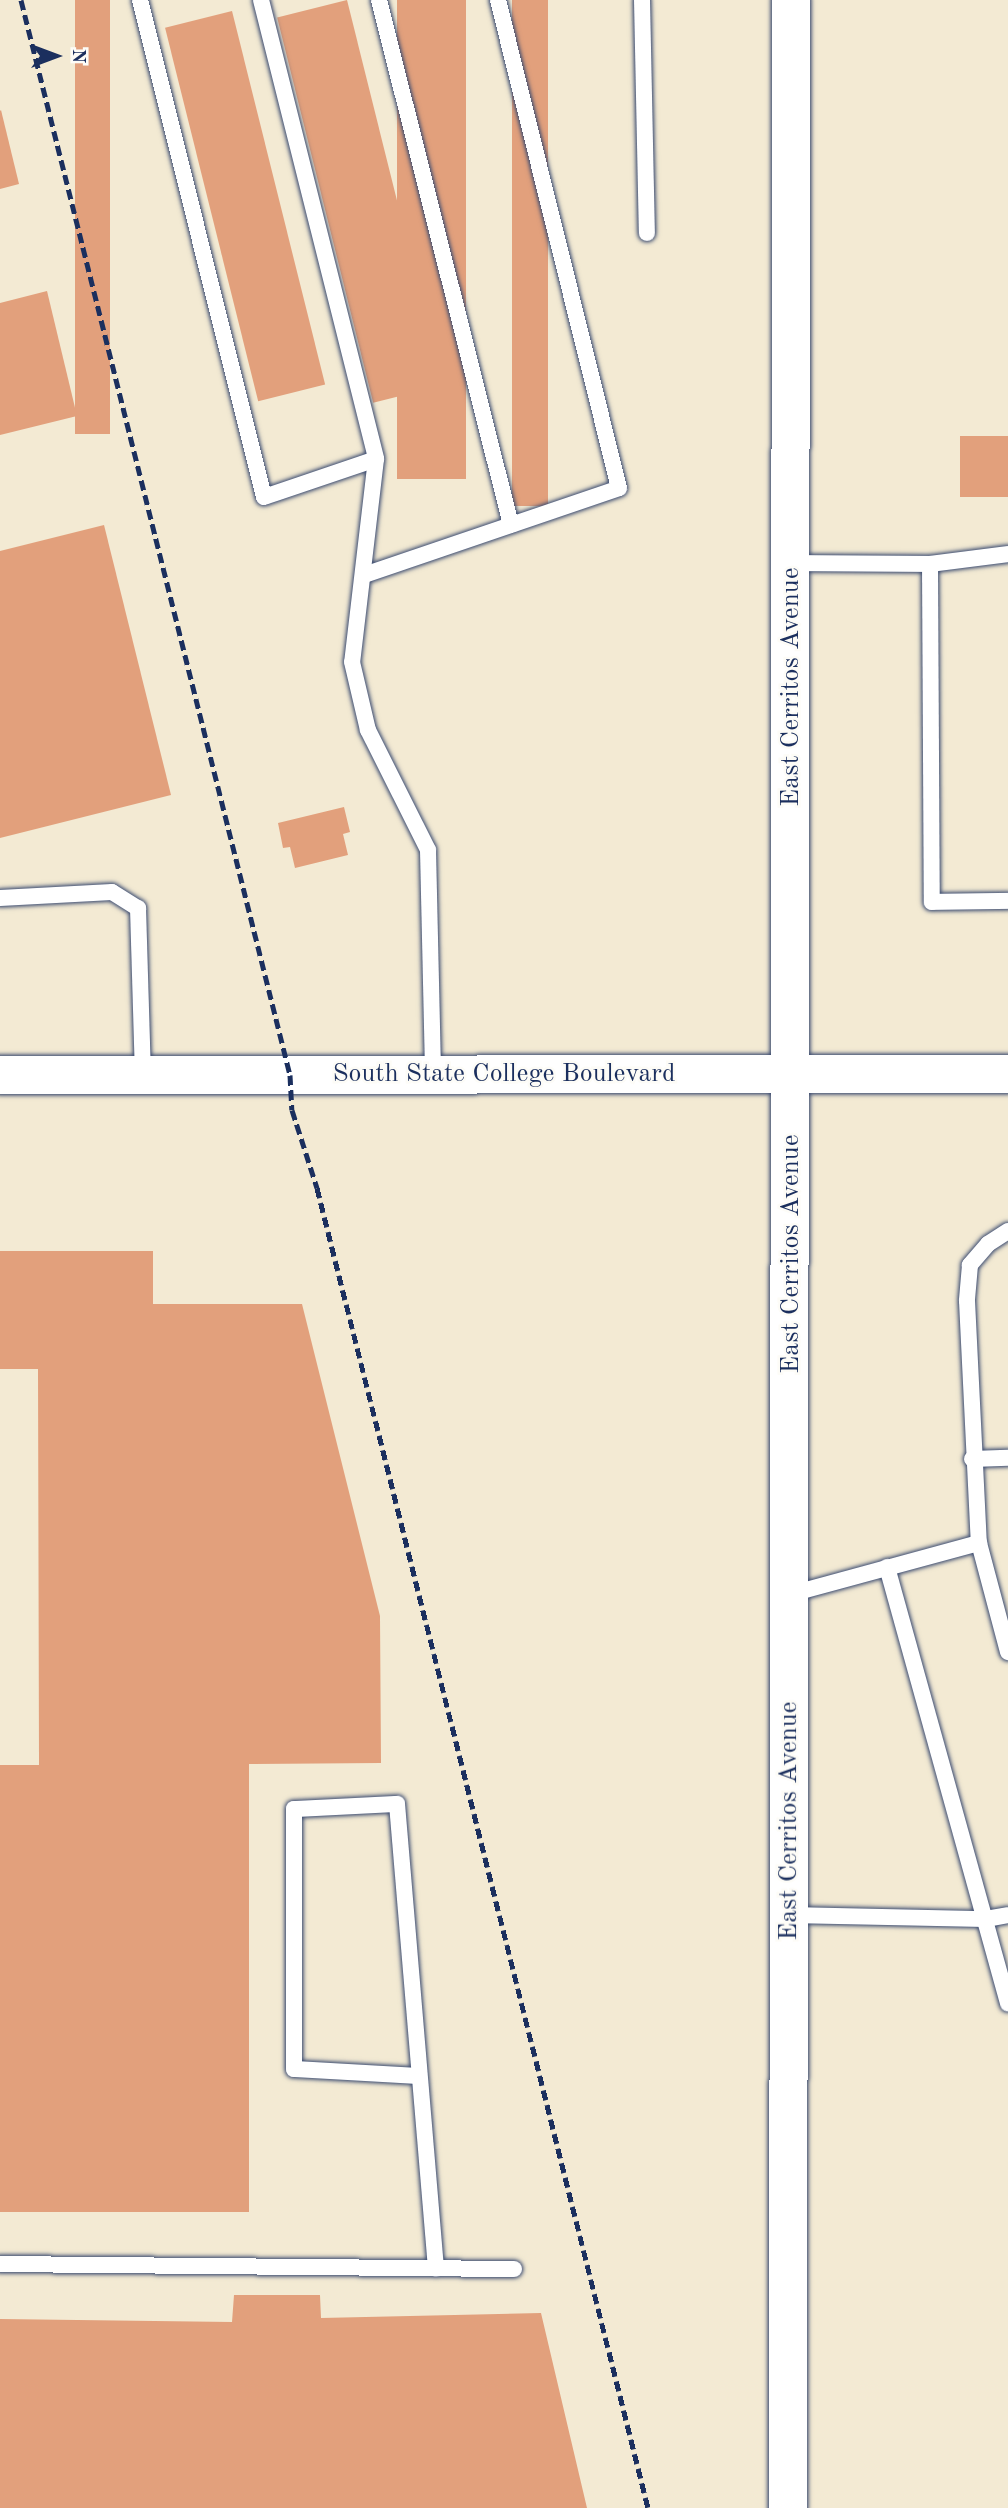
<!DOCTYPE html>
<html>
<head>
<meta charset="utf-8">
<style>
  body { margin:0 }
  #map { position:relative; width:1008px; height:2508px; overflow:hidden; background:#f3ead3; font-family:"Old Standard TT",serif }
  div>[style] { position:absolute }
  .building>* { inset:0; background:#e2a07c; transform-origin:0 0 }
  .roads { filter:drop-shadow(0 0 2px #3b4b70) drop-shadow(0 0 2px #3b4b70) }
  .lane>* { height:16px; margin:-8px; padding:0 8px; transform-origin:8px; border-radius:8px; background:#fff }
  .secondary>* { height:38px; margin:-19px; padding:0 19px; transform-origin:19px; border-radius:19px; background:#fff }
  .primary>* { height:38px; margin:-19px; padding:0 19px; transform-origin:19px; border-radius:19px; background:#fff }
  .rail>* { height:5px; margin-top:-2.5px; transform-origin:0; background:repeating-linear-gradient(90deg,#1b2f5e 0 10px,transparent 0 15px) }
  span { translate:-50% -50%; white-space:nowrap; text-align:center; line-height:1.15; -webkit-text-stroke:5px #fdfcf7; paint-order:stroke }
  .street-label { font-size:26px; color:#1b2f5e }
  .north { position:absolute; left:21px; top:21px; width:70px; height:70px; -webkit-text-stroke:5px #fdfcf7; paint-order:stroke; rotate:90deg; font-size:19px; font-weight:700; line-height:28px; text-align:center; color:#1b2f5e }
  .north::after { content:''; display:block; margin:auto; width:24px; height:32px; background:#1b2f5e; clip-path:polygon(50% 0,100% 100%,50% 72%,0 100%) }
</style>
</head>
<body>
<div id="map">
  <div class="building">
    <i style="left:75px;top:0;width:35px;height:434px"></i>
    <i style="left:347px;top:0;width:397px;height:72px;rotate:76deg"></i>
    <i style="left:397px;top:0;width:69px;height:479px"></i>
    <i style="left:512px;top:0;width:36px;height:506px"></i>
    <i style="left:232px;top:11px;width:385px;height:69px;rotate:76deg"></i>
    <i style="clip-path:polygon(1px 110px,19px 184px,0 189px,0 111px)"></i>
    <i style="clip-path:polygon(47px 291px,77px 416px,0 435px,0 303px)"></i>
    <i style="left:960px;top:436px;width:48px;height:61px"></i>
    <i style="clip-path:polygon(104px 525px,171px 795px,0 838px,0 551px)"></i>
    <i style="clip-path:polygon(344px 807px,350px 832px,343px 834px,348px 855px,295px 868px,290px 847px,283px 848px,278px 823px)"></i>
    <i style="clip-path:polygon(0 1251px,153px 1251px,153px 1304px,302px 1304px,380px 1616px,381px 1763px,249px 1764px,249px 2212px,0 2212px,0 1765px,39px 1765px,38px 1369px,0 1369px)"></i>
    <i style="clip-path:polygon(234px 2295px,320px 2295px,321px 2318px,541px 2313px,587px 2508px,0 2508px,0 2319px,232px 2322px)"></i>
  </div>
  <div class="roads">
    <div class="lane">
      <i style="left:140px;top:0;width:512px;rotate:75.99deg"></i>
      <i style="left:264px;top:497px;width:118px;rotate:-18.7deg"></i>
      <i style="left:261px;top:0;width:473px;rotate:75.9deg"></i>
      <i style="left:376px;top:459px;width:204px;rotate:96.7deg"></i>
      <i style="left:352px;top:662px;width:70px;rotate:76.8deg"></i>
      <i style="left:368px;top:730px;width:134px;rotate:63.4deg"></i>
      <i style="left:428px;top:850px;width:225px;rotate:88.7deg"></i>
      <i style="left:379px;top:0;width:541px;rotate:75.89deg"></i>
      <i style="left:642px;top:0;width:233px;rotate:88.8deg"></i>
      <i style="left:792px;top:563px;width:138px;rotate:0.4deg"></i>
      <i style="left:930px;top:564px;width:338px;rotate:89.7deg"></i>
      <i style="left:932px;top:902px;width:76px;rotate:-0.8deg"></i>
      <i style="left:930px;top:564px;width:79px;rotate:-7.3deg"></i>
      <i style="left:364px;top:575px;width:269px;rotate:-18.8deg"></i>
      <i style="left:619px;top:488px;width:503px;rotate:-103.93deg"></i>
      <i style="left:0;top:898px;width:112px;rotate:-3.1deg"></i>
      <i style="left:112px;top:892px;width:31px;rotate:32deg"></i>
      <i style="left:138px;top:908px;width:167px;rotate:88.3deg"></i>
      <i style="left:1008px;top:1231px;width:24px;rotate:147deg"></i>
      <i style="left:988px;top:1244px;width:28px;rotate:131deg"></i>
      <i style="left:970px;top:1265px;width:36px;rotate:95deg"></i>
      <i style="left:967px;top:1301px;width:242px;rotate:87.2deg"></i>
      <i style="left:979px;top:1543px;width:113px;rotate:75.1deg"></i>
      <i style="left:972px;top:1459px;width:36px;rotate:-2deg"></i>
      <i style="left:887px;top:1567px;width:453px;rotate:74.5deg"></i>
      <i style="left:791px;top:1594px;width:195px;rotate:-15.2deg"></i>
      <i style="left:789px;top:1915px;width:197px;rotate:1.2deg"></i>
      <i style="left:986px;top:1919px;width:22px;rotate:-10deg"></i>
      <i style="left:419px;top:2076px;width:125px;rotate:-176.8deg"></i>
      <i style="left:294px;top:2069px;width:260px;rotate:-90deg"></i>
      <i style="left:294px;top:1809px;width:103px;rotate:-2.8deg"></i>
      <i style="left:397px;top:1804px;width:466px;rotate:85.2deg"></i>
      <i style="left:0;top:2264px;width:514px;rotate:0.56deg"></i>
    </div>
    <div class="secondary">
      <i style="left:788px;top:2508px;width:2508px;rotate:-89.93deg"></i>
    </div>
    <div class="primary">
      <i style="left:0;top:1075px;width:1008px;rotate:-0.06deg"></i>
    </div>
  </div>
  <div class="rail">
    <i style="left:21px;top:0;width:1108px;rotate:75.95deg"></i>
    <i style="left:290px;top:1075px;width:35px;rotate:87deg"></i>
    <i style="left:292px;top:1110px;width:82px;rotate:72.2deg"></i>
    <i style="left:317px;top:1188px;width:1361px;rotate:75.92deg"></i>
  </div>
  <div class="street-label">
    <span style="left:792px;top:687px;rotate:-90deg">East Cerritos Avenue</span>
    <span style="left:504px;top:1075px">South State College Boulevard</span>
    <span style="left:792px;top:1254px;rotate:-90deg">East Cerritos Avenue</span>
    <span style="left:790px;top:1821px;rotate:-90deg">East Cerritos Avenue</span>
  </div>
  <div class="north">N</div>
</div>
</body>
</html>
